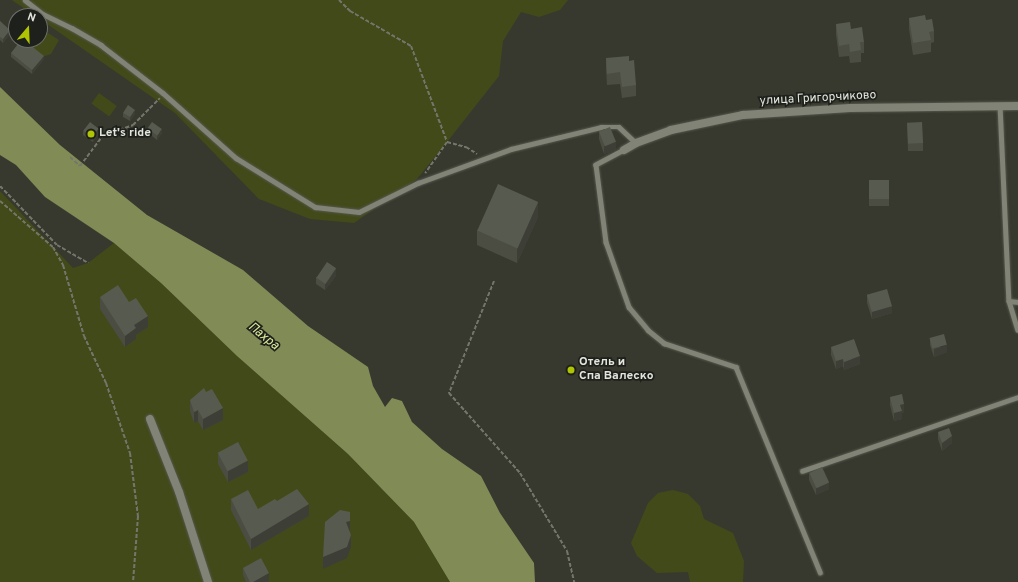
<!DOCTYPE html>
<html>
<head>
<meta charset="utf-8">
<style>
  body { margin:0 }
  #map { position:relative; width:1018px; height:582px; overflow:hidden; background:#37392e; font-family:Overpass,sans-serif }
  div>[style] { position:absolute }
  .green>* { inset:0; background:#434a19; transform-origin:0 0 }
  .water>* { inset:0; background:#818b56 }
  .path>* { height:2px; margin-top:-1px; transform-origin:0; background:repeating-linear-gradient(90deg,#74766c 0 4px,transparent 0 6px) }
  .roads { filter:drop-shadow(0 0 1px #55574e) drop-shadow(0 0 1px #55574e) }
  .service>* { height:4.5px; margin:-2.25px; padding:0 2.25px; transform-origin:2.25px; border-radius:2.25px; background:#808376 }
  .minor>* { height:8px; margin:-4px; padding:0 4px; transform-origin:4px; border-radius:4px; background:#808376 }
  .wall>* { inset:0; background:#4b4d43; transform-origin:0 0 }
  .shaded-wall>* { inset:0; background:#3d3f37 }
  .building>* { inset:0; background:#575a4e; transform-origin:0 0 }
  .dots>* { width:11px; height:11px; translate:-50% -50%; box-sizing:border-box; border:2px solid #1e201b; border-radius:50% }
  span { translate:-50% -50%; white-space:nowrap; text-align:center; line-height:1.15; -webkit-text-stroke:3.5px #1e201b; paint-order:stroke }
  .street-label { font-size:12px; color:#e3e5de }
  .poi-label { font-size:12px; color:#e3e5de; font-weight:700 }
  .left { translate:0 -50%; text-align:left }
  .water-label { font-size:13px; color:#dceb9a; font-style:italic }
  .north { position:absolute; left:8px; top:8px; width:40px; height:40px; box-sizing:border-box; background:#1e201b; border:1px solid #6d6f69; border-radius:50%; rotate:19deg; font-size:11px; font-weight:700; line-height:16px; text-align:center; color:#e3e5de }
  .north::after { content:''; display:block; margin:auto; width:14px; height:18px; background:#b0c502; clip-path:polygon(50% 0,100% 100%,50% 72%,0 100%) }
</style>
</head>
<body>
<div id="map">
  <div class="green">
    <i style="clip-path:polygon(12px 0,568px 0,560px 10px,539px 17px,521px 12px,503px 41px,499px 76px,447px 142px,417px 179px,354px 223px,310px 219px,259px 199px,175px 113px,40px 19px,40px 16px,35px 16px)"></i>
    <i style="clip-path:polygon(40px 28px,59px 40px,51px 54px,42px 57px,22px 40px,40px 40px)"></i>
    <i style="left:99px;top:93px;width:22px;height:13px;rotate:36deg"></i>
    <i style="clip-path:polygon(0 191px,73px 268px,88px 263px,114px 243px,161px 283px,237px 356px,348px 454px,414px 522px,450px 582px,0 582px)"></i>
    <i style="clip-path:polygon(673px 490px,688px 494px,700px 506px,704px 519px,733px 533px,744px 561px,743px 582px,690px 582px,688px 572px,657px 573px,637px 556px,631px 543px,648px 503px,658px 493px)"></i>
  </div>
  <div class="water">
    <i style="clip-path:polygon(0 87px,60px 145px,147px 215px,243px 270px,308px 326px,368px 367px,373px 386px,385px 407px,392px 398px,402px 401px,412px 422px,442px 449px,481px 476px,500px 513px,534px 563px,535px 582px,450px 582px,414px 522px,348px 454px,237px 356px,161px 283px,114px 243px,45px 197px,16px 165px,0 155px)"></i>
  </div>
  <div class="path">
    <i style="left:339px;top:0;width:16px;rotate:45deg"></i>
    <i style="left:350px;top:11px;width:70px;rotate:29.8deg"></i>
    <i style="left:411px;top:46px;width:103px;rotate:69.4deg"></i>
    <i style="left:447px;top:142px;width:38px;rotate:125deg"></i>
    <i style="left:447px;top:142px;width:20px;rotate:15deg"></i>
    <i style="left:466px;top:147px;width:13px;rotate:32deg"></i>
    <i style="left:70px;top:157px;width:13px;rotate:42deg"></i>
    <i style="left:80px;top:166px;width:38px;rotate:-53deg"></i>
    <i style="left:103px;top:136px;width:32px;rotate:-20deg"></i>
    <i style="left:133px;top:125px;width:38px;rotate:-45deg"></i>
    <i style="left:0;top:186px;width:82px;rotate:46deg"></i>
    <i style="left:57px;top:245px;width:36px;rotate:30deg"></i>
    <i style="left:0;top:201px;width:70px;rotate:41deg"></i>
    <i style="left:53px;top:247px;width:21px;rotate:61deg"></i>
    <i style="left:63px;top:265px;width:74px;rotate:73.5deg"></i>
    <i style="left:84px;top:336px;width:52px;rotate:64.9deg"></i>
    <i style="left:106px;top:383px;width:74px;rotate:71.1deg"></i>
    <i style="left:130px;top:453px;width:64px;rotate:82.8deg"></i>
    <i style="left:138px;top:516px;width:66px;rotate:94.3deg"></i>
    <i style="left:494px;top:281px;width:121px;rotate:111.9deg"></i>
    <i style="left:449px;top:393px;width:107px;rotate:48.4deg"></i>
    <i style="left:520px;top:473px;width:91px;rotate:58.9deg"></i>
    <i style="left:567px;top:551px;width:32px;rotate:77deg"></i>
  </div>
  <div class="roads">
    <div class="service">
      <i style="left:25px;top:0;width:23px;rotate:38deg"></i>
      <i style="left:43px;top:14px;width:32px;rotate:26deg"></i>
      <i style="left:72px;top:28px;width:34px;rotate:30deg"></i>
      <i style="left:101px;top:45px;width:78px;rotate:37.7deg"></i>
      <i style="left:163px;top:93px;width:98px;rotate:41.7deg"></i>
      <i style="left:236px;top:158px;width:93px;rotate:31.8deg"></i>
      <i style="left:315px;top:207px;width:44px;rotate:6.5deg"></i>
      <i style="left:359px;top:212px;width:66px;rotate:-26.2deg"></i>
      <i style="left:418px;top:183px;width:99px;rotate:-20.1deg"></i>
      <i style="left:511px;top:149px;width:93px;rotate:-13.7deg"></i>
      <i style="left:601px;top:127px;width:18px"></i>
      <i style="left:619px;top:127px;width:23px;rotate:43deg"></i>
      <i style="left:1000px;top:105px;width:196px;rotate:87.4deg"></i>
      <i style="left:1009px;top:301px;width:9px;rotate:6deg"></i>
      <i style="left:624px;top:150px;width:32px;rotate:152deg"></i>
      <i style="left:596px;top:165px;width:78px;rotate:82.6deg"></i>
      <i style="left:606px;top:242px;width:69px;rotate:70.5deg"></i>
      <i style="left:629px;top:307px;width:30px;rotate:50deg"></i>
      <i style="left:648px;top:330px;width:21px;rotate:39deg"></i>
      <i style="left:664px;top:343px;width:76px;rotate:18.4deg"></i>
      <i style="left:736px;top:367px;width:222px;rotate:67.7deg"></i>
      <i style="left:1009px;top:301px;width:30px;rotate:73deg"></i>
      <i style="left:802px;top:471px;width:228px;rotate:-18.9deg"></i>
    </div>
    <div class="minor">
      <i style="left:624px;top:150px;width:14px;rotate:-30deg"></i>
      <i style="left:636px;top:143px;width:37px;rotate:-20deg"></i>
      <i style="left:671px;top:130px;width:74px;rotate:-11.8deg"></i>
      <i style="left:743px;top:115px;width:107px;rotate:-3.7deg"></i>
      <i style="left:850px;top:108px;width:168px;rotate:-0.7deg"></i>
      <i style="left:150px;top:419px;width:79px;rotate:68.3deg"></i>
      <i style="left:179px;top:492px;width:95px;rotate:72.1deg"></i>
    </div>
  </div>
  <div class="wall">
    <i style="clip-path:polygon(909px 18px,926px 20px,934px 31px,934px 42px,931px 43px,931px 52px,913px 55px,909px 29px)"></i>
    <i style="clip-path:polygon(0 21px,10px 34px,3px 43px,0 40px)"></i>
    <i style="clip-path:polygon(836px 24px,851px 29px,864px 42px,864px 53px,861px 53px,861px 62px,850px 63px,849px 56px,839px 57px,836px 35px)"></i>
    <i style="clip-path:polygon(11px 53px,44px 59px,32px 74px,11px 57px)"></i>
    <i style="clip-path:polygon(606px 58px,629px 61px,636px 85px,636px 96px,622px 98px,620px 84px,607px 85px,606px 69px)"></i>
    <i style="clip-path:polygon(123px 113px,135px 114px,130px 121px,123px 117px)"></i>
    <i style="clip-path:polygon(907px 123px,923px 143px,923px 151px,908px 151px)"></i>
    <i style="clip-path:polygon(147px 128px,162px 133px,157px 140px,147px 132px)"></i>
    <i style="clip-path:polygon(83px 131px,99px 133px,93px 142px,83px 135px)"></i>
    <i style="clip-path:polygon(599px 131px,616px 150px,604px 154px,599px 139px)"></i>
    <i style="left:869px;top:180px;width:20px;height:26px"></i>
    <i style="clip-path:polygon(538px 217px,517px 263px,477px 245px,477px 230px)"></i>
    <i style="clip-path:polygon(336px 276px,325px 290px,316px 284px,316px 277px)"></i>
    <i style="clip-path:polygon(867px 295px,892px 313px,872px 319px,867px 303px)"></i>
    <i style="clip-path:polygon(100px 297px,129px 302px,148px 327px,136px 335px,136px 339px,125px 347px,100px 309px)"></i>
    <i style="clip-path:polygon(930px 338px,947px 352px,934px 357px,930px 345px)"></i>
    <i style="clip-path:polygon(831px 347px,860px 364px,844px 370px,843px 366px,836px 369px,831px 355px)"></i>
    <i style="clip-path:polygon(890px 397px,904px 412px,902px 413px,902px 419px,894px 421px,890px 405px)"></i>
    <i style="clip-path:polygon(190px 400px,223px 420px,203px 430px,198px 421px,194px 423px,190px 411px)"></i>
    <i style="clip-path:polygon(938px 432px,952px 443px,942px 451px,938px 439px)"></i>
    <i style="clip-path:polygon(218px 453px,248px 472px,228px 482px,218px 464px)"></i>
    <i style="clip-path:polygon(809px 473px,829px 489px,816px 495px,809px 480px)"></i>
    <i style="clip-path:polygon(231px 499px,258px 509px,277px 501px,309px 516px,251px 550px,231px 510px)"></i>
    <i style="clip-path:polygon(243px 568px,269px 581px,267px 582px,246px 582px,243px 575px)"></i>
  </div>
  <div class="shaded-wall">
    <i style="clip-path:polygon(10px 30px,10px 34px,3px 43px,3px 39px)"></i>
    <i style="clip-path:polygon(44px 56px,44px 59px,32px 74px,32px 70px)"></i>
    <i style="clip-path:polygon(135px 110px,135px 114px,130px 121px,130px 117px)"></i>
    <i style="clip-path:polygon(99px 129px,99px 133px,93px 142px,93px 138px)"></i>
    <i style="clip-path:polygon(162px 129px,162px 133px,157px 140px,157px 136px)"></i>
    <i style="clip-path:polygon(616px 142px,616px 150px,604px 154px,604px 146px)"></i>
    <i style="clip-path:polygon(538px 202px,538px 217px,517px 263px,517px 248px)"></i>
    <i style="clip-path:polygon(336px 268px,336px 276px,325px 290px,325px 283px)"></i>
    <i style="clip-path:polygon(892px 306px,892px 313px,872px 319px,872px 311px)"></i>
    <i style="clip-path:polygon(148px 316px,148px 327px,136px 335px,136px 339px,125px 347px,125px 336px,134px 325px)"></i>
    <i style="clip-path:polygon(947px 345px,947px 352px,934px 357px,934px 349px)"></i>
    <i style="clip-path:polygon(860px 356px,860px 364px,844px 370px,844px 362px)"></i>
    <i style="clip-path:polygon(843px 359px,843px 366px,836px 369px,836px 361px)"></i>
    <i style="clip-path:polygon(904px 404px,904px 412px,902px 413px,902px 419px,894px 421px,894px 413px,900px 405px)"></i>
    <i style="clip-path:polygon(223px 408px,223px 420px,203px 430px,203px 419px)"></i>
    <i style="clip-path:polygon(198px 410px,198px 421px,194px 423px,194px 412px)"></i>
    <i style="clip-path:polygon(952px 436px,952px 443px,942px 451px,942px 443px)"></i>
    <i style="clip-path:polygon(248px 461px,248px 472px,228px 482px,228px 471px)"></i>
    <i style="clip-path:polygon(829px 482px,829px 489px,816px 495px,816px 487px)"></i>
    <i style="clip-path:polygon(309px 504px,309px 516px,251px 550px,251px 539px)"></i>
    <i style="clip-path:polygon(350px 521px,350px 532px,346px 534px,346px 522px)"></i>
    <i style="clip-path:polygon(351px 535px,351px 547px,347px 558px,323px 569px,323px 557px)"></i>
    <i style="clip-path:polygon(269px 573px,269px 581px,267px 582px,253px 582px)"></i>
  </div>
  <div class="building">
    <i style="clip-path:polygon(925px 15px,926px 20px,932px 19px,934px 31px,929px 32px,931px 40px,913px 43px,909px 18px)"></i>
    <i style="clip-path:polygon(0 21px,10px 30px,3px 39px,0 37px)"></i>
    <i style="clip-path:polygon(850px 22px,851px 29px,862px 27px,864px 42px,860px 42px,861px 50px,850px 52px,849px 44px,839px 46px,836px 24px)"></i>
    <i style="clip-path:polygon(21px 40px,24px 40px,44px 56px,32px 70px,11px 53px)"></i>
    <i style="clip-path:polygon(629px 56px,629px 61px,634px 60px,636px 85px,622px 87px,620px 72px,607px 74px,606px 58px)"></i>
    <i style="clip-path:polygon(128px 105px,135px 110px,130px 117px,123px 113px)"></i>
    <i style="left:90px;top:122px;width:11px;height:11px;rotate:38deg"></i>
    <i style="left:152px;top:122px;width:12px;height:8px;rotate:35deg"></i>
    <i style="left:922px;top:122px;width:21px;height:15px;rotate:87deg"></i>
    <i style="left:610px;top:127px;width:16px;height:12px;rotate:68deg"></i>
    <i style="left:869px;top:180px;width:20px;height:19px"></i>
    <i style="left:498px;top:184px;width:44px;height:51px;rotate:24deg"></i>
    <i style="left:327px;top:262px;width:11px;height:19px;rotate:34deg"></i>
    <i style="clip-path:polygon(118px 285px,129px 302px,136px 298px,148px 316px,134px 325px,136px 328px,125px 336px,100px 297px)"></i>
    <i style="left:887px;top:289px;width:18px;height:21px;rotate:74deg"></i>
    <i style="left:944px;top:334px;width:11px;height:15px;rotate:75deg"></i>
    <i style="clip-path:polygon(854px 339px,860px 356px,844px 362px,843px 359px,836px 361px,831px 347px)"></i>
    <i style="clip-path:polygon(204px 388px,206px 392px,212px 389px,223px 408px,203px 419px,198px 410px,194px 412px,190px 400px)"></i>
    <i style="clip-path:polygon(902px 394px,904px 404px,900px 405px,902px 411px,894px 413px,890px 397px)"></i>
    <i style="clip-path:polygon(949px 428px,952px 436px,942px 443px,938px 432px)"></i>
    <i style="left:238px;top:442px;width:21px;height:23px;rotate:62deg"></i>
    <i style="left:822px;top:467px;width:17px;height:14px;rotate:65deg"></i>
    <i style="clip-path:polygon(297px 489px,309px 504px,251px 539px,231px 499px,248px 490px,258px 509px,275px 499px,277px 501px)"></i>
    <i style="clip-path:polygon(340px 510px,350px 512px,350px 521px,346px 522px,351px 535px,347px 547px,323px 557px,325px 522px)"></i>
    <i style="clip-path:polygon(261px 558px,269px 573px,253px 582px,250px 582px,243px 568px)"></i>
  </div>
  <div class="dots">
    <i style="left:91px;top:134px;background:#b0c502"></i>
    <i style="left:571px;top:370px;background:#b0c502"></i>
  </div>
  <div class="street-label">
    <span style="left:818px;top:99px;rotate:-3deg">улица Григорчиково</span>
  </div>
  <div class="poi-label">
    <span class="left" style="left:99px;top:134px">Let's ride</span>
    <span class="left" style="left:579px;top:370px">Отель и<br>Спа Валеско</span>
  </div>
  <div class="water-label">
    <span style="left:263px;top:337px;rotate:39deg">Пахра</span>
  </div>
  <div class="north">N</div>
</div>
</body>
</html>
